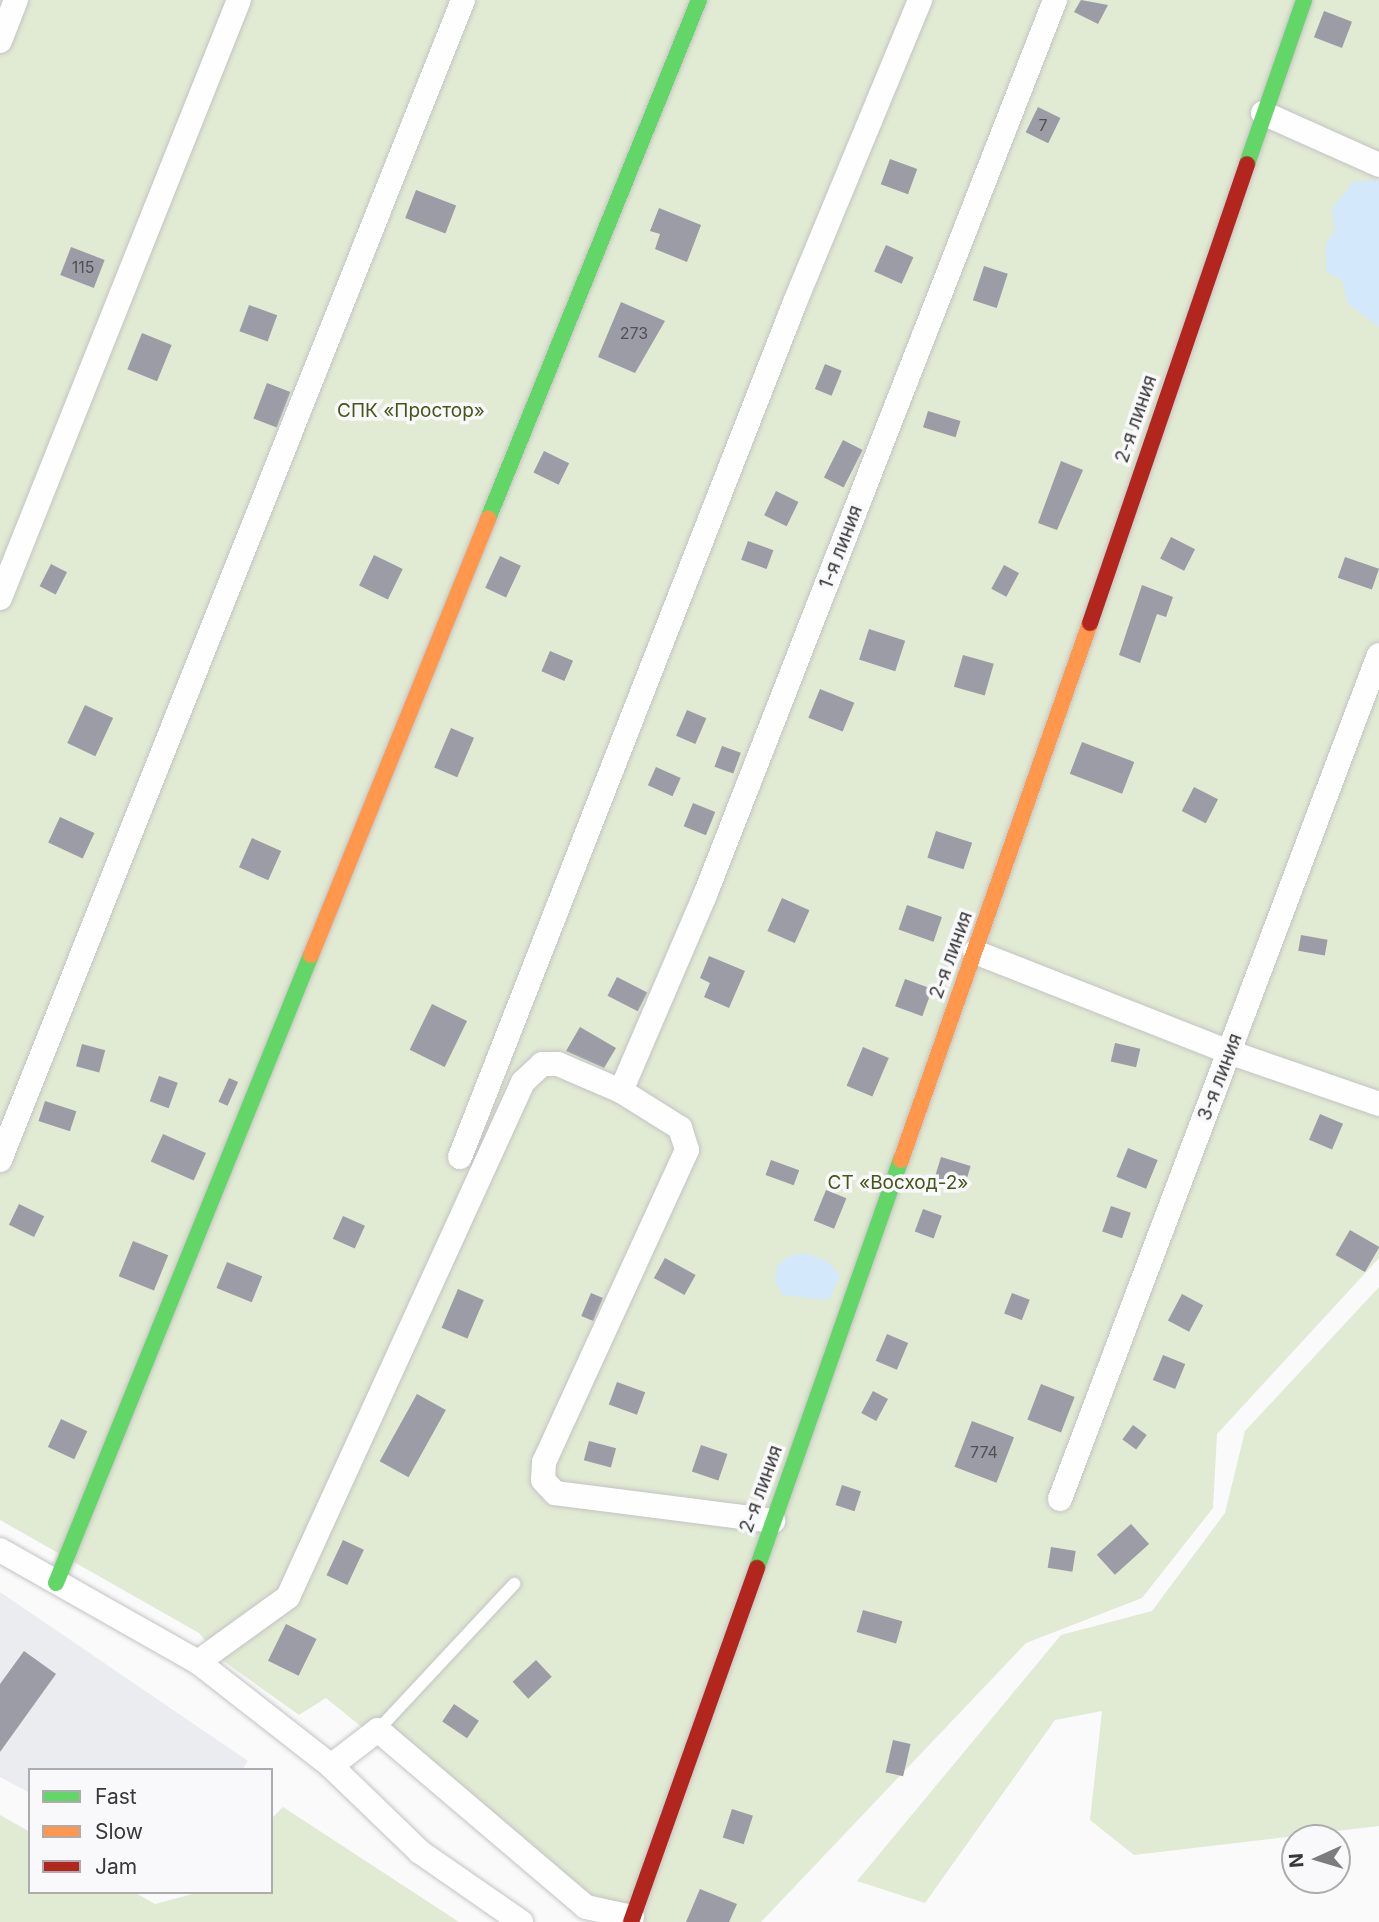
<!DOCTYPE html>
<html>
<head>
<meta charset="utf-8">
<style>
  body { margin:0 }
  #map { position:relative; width:1379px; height:1922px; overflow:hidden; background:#fafafa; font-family:Inter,sans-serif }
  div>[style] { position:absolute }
  .built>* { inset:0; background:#ebecf0 }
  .green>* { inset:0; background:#e1ead2 }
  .water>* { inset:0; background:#d3e8fa }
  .building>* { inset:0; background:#9b9ca5; transform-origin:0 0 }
  .roads { filter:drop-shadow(0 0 2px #c3c3c3) drop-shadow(0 0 2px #c3c3c3) }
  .lane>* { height:12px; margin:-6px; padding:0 6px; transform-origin:6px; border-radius:6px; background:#fefefe }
  .street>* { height:24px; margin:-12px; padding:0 12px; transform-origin:12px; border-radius:12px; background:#fefefe }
  .fast>* { height:16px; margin:-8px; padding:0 8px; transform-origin:8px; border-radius:8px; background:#63d668 }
  .slow>* { height:16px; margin:-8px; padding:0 8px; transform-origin:8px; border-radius:8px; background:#ff974d }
  .jam>* { height:16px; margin:-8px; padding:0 8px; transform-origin:8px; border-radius:8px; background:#b3261e }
  span { translate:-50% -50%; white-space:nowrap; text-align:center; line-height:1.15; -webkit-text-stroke:7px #f9f9fb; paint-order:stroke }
  .number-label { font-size:16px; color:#515154 }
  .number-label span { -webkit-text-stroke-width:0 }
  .park-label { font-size:19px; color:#445618 }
  .street-label { font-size:19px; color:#383839 }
  .legend { position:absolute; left:28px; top:1768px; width:245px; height:126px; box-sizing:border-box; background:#f9f9fb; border:2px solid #acacad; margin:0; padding:9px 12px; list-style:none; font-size:21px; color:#383839 }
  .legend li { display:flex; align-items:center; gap:14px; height:35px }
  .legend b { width:35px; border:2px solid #acacad }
  .north { position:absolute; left:1281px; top:1824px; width:70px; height:70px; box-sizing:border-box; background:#f9f9fb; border:2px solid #acacad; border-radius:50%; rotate:266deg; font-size:19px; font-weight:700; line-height:28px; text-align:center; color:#383839 }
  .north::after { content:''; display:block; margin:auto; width:24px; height:32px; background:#7c7c7d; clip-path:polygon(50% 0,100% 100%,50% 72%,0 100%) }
</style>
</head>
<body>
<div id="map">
  <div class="built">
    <i style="clip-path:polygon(0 1592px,248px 1761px,242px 1770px,30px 1770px,30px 1793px,0 1777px)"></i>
  </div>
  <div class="green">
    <i style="clip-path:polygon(0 0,1379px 0,1379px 1258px,1217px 1434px,1213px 1508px,1142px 1598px,1026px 1643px,761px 1922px,601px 1922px,326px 1698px,299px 1715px,219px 1658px,199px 1633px,0 1520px)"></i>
    <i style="clip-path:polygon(1379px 1287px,1379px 1826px,1134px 1855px,1090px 1820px,1102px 1711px,1055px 1720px,925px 1903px,857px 1881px,1061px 1635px,1152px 1611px,1225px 1513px,1245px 1431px)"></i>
    <i style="clip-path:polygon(283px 1807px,459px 1922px,0 1922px,0 1815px,30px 1832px,30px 1892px,134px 1892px,155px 1904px,200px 1892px,271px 1892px,271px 1819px)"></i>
  </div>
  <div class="water">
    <i style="clip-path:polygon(1378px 180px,1379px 181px,1379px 327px,1347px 303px,1342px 280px,1326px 272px,1326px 245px,1335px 229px,1332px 209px,1353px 182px)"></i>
    <i style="clip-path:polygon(806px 1253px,827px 1261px,840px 1275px,829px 1300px,782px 1295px,775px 1282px,777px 1266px,789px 1256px)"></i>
  </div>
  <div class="building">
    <i style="clip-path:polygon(1081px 0,1108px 5px,1098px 24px,1074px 12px)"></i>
    <i style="left:1324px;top:11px;width:30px;height:28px;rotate:21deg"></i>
    <i style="left:1038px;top:107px;width:25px;height:28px;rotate:26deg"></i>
    <i style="left:890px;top:159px;width:29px;height:27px;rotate:20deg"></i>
    <i style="left:416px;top:190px;width:43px;height:30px;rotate:21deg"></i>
    <i style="clip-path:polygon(659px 208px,701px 225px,687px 262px,655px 249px,660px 234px,650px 231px)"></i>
    <i style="left:886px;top:245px;width:30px;height:29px;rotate:24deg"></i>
    <i style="left:71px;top:247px;width:36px;height:30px;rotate:21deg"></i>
    <i style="left:984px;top:266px;width:25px;height:36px;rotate:18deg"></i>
    <i style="clip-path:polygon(621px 302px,665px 321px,635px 373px,598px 357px)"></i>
    <i style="left:249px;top:305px;width:30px;height:28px;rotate:20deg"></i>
    <i style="left:142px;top:333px;width:32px;height:39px;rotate:22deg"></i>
    <i style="left:825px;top:364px;width:18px;height:27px;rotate:22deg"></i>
    <i style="left:267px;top:383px;width:25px;height:38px;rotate:21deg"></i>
    <i style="left:928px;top:411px;width:34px;height:17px;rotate:17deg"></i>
    <i style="left:843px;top:440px;width:22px;height:42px;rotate:27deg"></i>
    <i style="left:544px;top:451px;width:28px;height:24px;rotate:26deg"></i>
    <i style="clip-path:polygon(1061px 461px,1083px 470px,1057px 530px,1038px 523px)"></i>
    <i style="left:776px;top:491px;width:25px;height:27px;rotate:26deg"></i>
    <i style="left:1171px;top:537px;width:27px;height:24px;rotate:27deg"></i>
    <i style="left:748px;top:541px;width:27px;height:20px;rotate:20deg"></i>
    <i style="left:374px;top:555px;width:32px;height:34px;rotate:26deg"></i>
    <i style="left:500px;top:556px;width:23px;height:35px;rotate:25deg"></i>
    <i style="left:1345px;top:557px;width:36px;height:22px;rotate:19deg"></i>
    <i style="left:51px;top:564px;width:18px;height:25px;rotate:27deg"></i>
    <i style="left:1004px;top:565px;width:17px;height:27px;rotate:28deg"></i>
    <i style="clip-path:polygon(1142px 585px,1173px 597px,1166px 617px,1157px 614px,1140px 663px,1119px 655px)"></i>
    <i style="left:869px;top:629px;width:38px;height:32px;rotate:18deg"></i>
    <i style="left:550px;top:651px;width:25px;height:22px;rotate:23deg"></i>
    <i style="left:963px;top:655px;width:32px;height:33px;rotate:16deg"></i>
    <i style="left:820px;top:689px;width:37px;height:31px;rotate:22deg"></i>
    <i style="left:85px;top:705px;width:31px;height:42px;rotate:25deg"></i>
    <i style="left:687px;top:710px;width:21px;height:28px;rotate:23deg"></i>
    <i style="left:451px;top:728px;width:25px;height:43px;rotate:23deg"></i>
    <i style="left:1082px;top:742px;width:56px;height:34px;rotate:21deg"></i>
    <i style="left:722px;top:746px;width:20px;height:22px;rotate:20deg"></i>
    <i style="left:656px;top:767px;width:27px;height:20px;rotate:24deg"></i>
    <i style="left:1194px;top:787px;width:27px;height:27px;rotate:27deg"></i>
    <i style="left:693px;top:803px;width:24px;height:25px;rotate:22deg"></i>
    <i style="left:60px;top:817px;width:38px;height:28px;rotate:25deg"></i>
    <i style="left:936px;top:831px;width:38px;height:28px;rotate:18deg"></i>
    <i style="left:252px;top:838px;width:32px;height:32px;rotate:24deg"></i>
    <i style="left:782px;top:898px;width:30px;height:36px;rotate:24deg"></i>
    <i style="left:907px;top:905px;width:37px;height:26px;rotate:19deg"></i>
    <i style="left:1301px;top:935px;width:27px;height:16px;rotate:10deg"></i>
    <i style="clip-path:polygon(709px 956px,745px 971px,729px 1008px,704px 997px,710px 983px,700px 978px)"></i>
    <i style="left:617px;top:977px;width:34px;height:21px;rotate:27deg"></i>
    <i style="left:905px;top:979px;width:29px;height:29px;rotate:20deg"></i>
    <i style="left:432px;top:1004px;width:39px;height:51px;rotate:26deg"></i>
    <i style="clip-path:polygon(580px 1027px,616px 1048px,604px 1068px,566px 1051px)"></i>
    <i style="left:1115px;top:1043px;width:26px;height:19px;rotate:13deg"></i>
    <i style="left:82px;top:1044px;width:24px;height:23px;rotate:15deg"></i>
    <i style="left:863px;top:1047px;width:28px;height:42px;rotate:23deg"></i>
    <i style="left:159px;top:1076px;width:20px;height:27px;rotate:20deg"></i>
    <i style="left:229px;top:1078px;width:10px;height:26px;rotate:24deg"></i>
    <i style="left:45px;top:1101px;width:33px;height:21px;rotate:18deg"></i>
    <i style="left:1320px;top:1114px;width:25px;height:28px;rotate:23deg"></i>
    <i style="left:163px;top:1134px;width:47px;height:30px;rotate:24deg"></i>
    <i style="left:1128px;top:1148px;width:32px;height:31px;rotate:22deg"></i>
    <i style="left:941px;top:1157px;width:31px;height:23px;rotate:17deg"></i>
    <i style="left:771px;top:1160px;width:30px;height:16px;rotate:20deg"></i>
    <i style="left:826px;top:1190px;width:22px;height:33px;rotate:22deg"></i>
    <i style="left:19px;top:1204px;width:28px;height:23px;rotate:26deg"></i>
    <i style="left:1111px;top:1206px;width:21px;height:27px;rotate:19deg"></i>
    <i style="left:923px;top:1209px;width:20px;height:24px;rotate:20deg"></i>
    <i style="left:343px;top:1216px;width:24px;height:25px;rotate:24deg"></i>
    <i style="left:1350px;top:1230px;width:34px;height:29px;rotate:30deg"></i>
    <i style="left:133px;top:1241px;width:38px;height:38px;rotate:22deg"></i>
    <i style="left:665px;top:1258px;width:35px;height:23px;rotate:29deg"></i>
    <i style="left:227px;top:1262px;width:38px;height:28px;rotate:22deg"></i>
    <i style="left:458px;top:1289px;width:28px;height:42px;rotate:23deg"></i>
    <i style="left:591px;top:1293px;width:13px;height:25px;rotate:23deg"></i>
    <i style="left:1012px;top:1293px;width:19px;height:22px;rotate:21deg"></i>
    <i style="left:1182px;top:1294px;width:24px;height:30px;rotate:28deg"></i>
    <i style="left:887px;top:1334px;width:23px;height:29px;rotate:23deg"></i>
    <i style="left:1163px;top:1355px;width:24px;height:27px;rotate:22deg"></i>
    <i style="left:617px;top:1382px;width:30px;height:24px;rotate:20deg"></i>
    <i style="left:1041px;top:1384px;width:36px;height:38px;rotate:21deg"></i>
    <i style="left:873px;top:1391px;width:17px;height:25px;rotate:28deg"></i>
    <i style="left:417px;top:1394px;width:33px;height:77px;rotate:29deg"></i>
    <i style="left:61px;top:1419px;width:29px;height:31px;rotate:25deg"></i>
    <i style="left:972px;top:1421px;width:45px;height:49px;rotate:21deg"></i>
    <i style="left:1133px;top:1425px;width:17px;height:18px;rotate:36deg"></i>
    <i style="left:589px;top:1441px;width:28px;height:20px;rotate:15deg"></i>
    <i style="left:701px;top:1445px;width:28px;height:28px;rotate:19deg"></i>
    <i style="left:842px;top:1485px;width:20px;height:21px;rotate:18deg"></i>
    <i style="left:1131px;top:1524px;width:27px;height:46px;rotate:48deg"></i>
    <i style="left:343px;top:1540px;width:23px;height:39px;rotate:25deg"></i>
    <i style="left:1051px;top:1547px;width:25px;height:21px;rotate:9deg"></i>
    <i style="left:863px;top:1610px;width:41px;height:23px;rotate:16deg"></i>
    <i style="left:286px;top:1624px;width:34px;height:41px;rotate:26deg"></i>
    <i style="clip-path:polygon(24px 1651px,56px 1674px,0 1752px,0 1684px)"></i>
    <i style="left:536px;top:1660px;width:23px;height:32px;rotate:47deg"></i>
    <i style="left:454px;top:1704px;width:30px;height:21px;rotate:34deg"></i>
    <i style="left:893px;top:1740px;width:18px;height:33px;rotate:13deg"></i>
    <i style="left:732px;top:1809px;width:22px;height:30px;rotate:18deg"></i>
    <i style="clip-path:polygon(700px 1889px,737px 1904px,729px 1922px,686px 1922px)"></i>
  </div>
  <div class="roads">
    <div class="lane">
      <i style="left:378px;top:1730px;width:200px;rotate:-47deg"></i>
    </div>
    <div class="street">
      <i style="left:0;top:41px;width:44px;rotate:-68.7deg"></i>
      <i style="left:1263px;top:113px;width:127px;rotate:24.1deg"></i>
      <i style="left:0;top:598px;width:644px;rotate:-68.22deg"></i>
      <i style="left:975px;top:952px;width:273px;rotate:21.5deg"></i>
      <i style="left:1229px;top:1052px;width:159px;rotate:19.1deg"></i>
      <i style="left:621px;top:1091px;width:213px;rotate:-66.8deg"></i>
      <i style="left:705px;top:895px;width:961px;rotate:-68.64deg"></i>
      <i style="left:460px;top:1157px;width:918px;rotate:-68.6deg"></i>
      <i style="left:795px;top:302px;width:327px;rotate:-67.5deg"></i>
      <i style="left:0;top:1160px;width:1249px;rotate:-68.24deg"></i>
      <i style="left:1060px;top:1499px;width:902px;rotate:-69.3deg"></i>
      <i style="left:0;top:1550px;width:227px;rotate:29.5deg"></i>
      <i style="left:198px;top:1662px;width:169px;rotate:38deg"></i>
      <i style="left:331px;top:1766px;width:124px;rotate:44deg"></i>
      <i style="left:420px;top:1852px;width:123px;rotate:34.7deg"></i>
      <i style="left:198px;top:1662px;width:111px;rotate:-35.8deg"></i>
      <i style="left:288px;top:1597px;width:566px;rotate:-65.47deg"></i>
      <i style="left:523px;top:1082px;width:26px;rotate:-43deg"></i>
      <i style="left:542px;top:1064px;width:16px"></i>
      <i style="left:558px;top:1064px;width:69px;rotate:23.2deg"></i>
      <i style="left:621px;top:1091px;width:70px;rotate:32.1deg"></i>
      <i style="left:680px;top:1128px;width:23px;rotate:72deg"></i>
      <i style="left:687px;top:1150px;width:343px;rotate:114.6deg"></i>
      <i style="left:544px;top:1462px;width:18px;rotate:93deg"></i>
      <i style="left:543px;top:1480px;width:18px;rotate:47deg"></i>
      <i style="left:555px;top:1493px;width:220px;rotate:7.3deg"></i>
      <i style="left:331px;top:1766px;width:59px;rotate:-37.5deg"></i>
      <i style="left:378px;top:1730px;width:273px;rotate:40.4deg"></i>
      <i style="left:586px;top:1907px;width:47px;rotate:12.3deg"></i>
    </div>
    <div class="fast">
      <i style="left:1247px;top:164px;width:174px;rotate:-70.8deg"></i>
      <i style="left:488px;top:519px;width:560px;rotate:-67.88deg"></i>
      <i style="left:757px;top:1568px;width:433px;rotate:-70.6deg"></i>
      <i style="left:56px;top:1583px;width:678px;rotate:-67.9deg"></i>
    </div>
    <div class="slow">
      <i style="left:311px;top:955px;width:471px;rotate:-67.9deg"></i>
      <i style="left:901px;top:1160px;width:569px;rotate:-70.61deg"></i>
    </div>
    <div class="jam">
      <i style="left:1090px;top:623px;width:485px;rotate:-71.1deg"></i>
      <i style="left:631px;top:1922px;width:376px;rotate:-70.4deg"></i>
    </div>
  </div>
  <div class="number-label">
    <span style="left:1043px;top:125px">7</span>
    <span style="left:83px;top:267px">115</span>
    <span style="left:634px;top:333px">273</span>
    <span style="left:984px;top:1452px">774</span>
  </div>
  <div class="park-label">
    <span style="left:411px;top:411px">СПК «Простор»</span>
    <span style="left:898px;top:1183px">СТ «Восход-2»</span>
  </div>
  <div class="street-label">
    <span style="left:1136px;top:419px;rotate:-71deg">2-я линия</span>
    <span style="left:841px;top:547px;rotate:-69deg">1-я линия</span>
    <span style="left:951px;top:955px;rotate:-70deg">2-я линия</span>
    <span style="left:1220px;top:1077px;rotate:-69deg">3-я линия</span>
    <span style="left:761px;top:1489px;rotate:-70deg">2-я линия</span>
  </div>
  <ul class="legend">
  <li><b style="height:9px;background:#63d668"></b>Fast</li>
  <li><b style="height:9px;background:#ff974d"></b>Slow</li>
  <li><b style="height:9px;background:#b3261e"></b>Jam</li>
  </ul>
  <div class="north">N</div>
</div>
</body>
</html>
